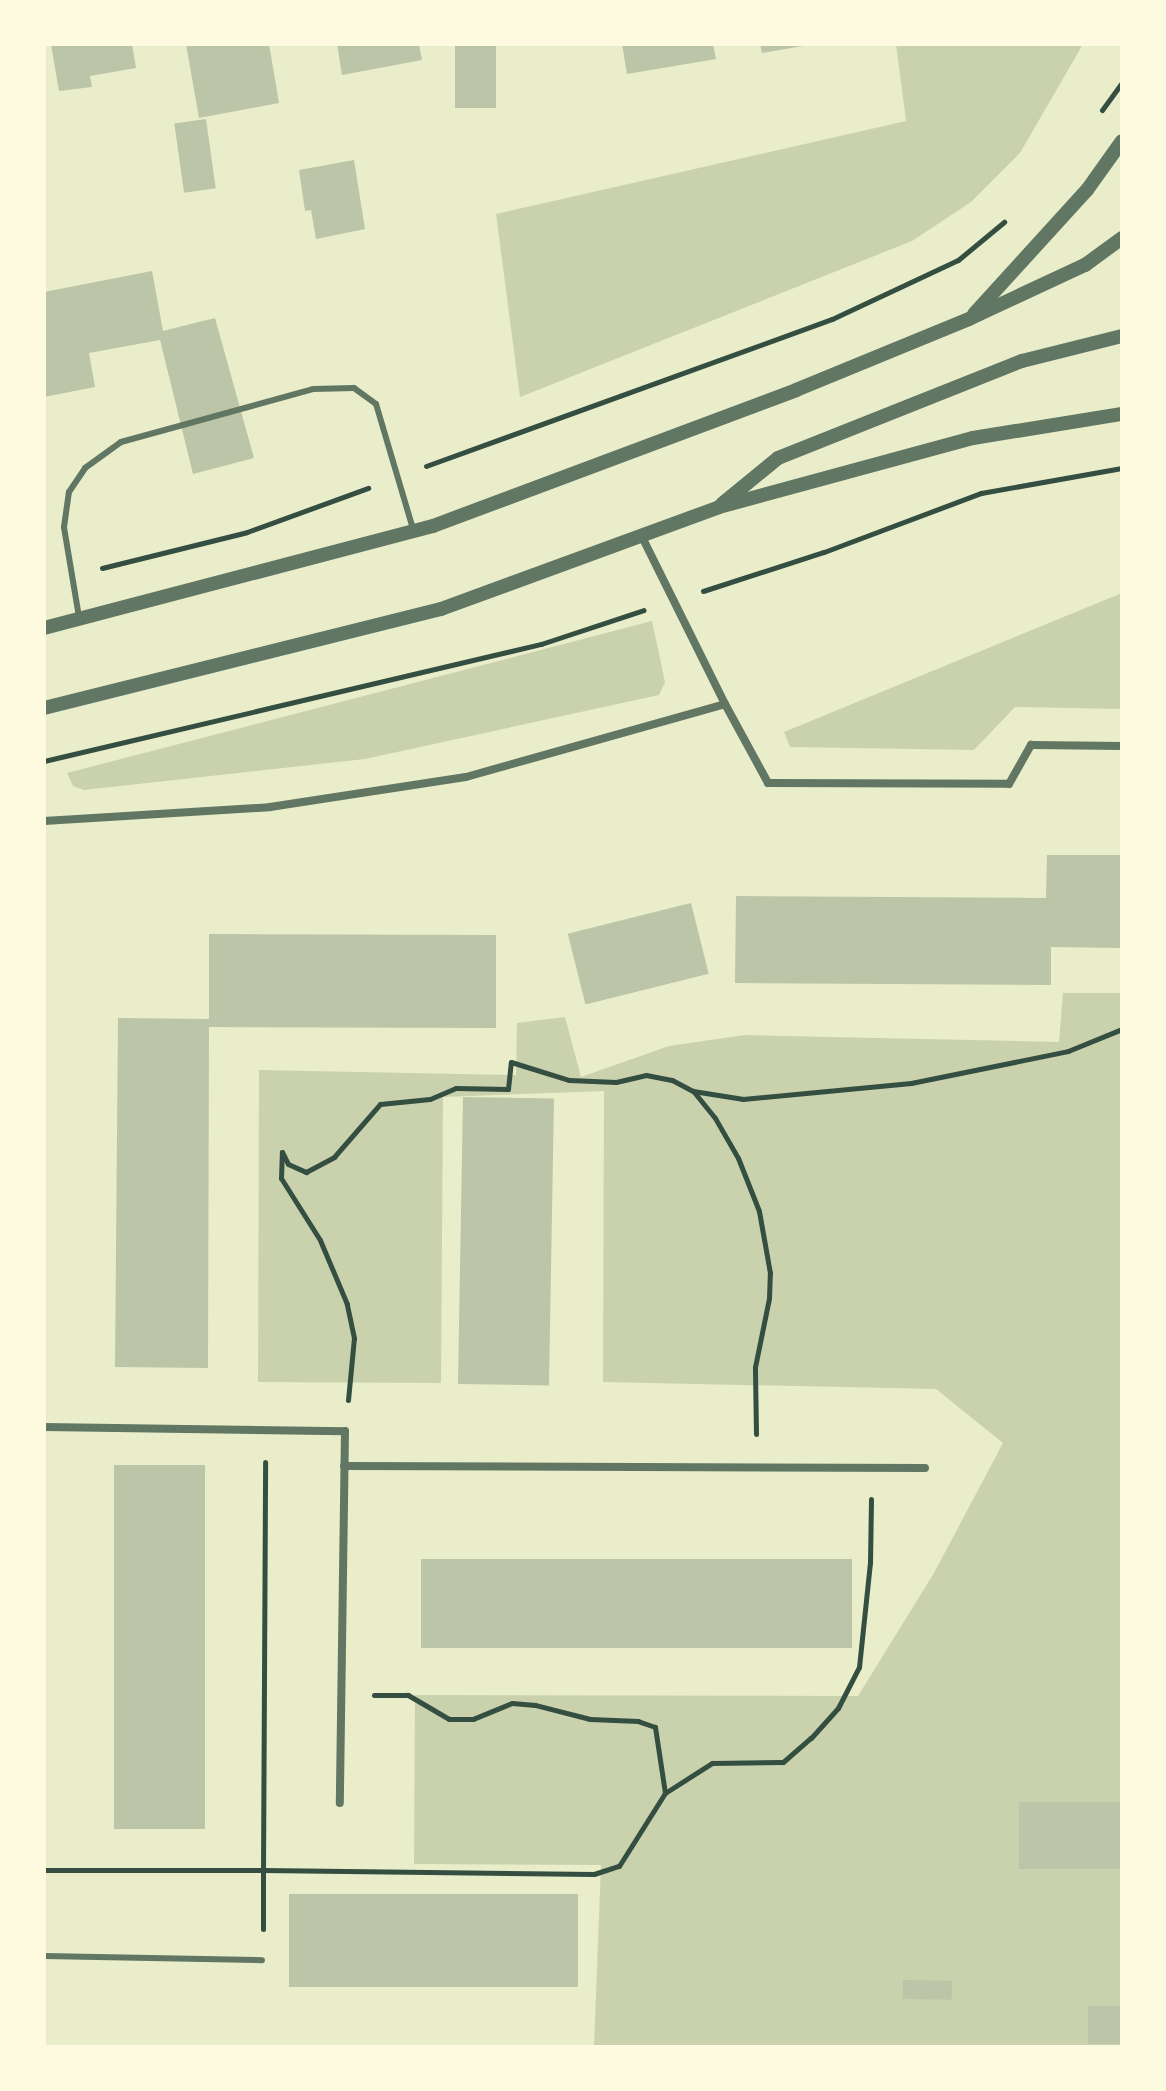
<!DOCTYPE html>
<html>
<head>
<meta charset="utf-8">
<style>
  body { margin:0 }
  #map { position:relative; width:1166px; height:2091px; overflow:hidden; background:#e9edc9; font-family:"Work Sans",sans-serif }
  div>[style] { position:absolute }
  .green>* { inset:0; background:#cad2ad }
  .building>* { inset:0; background:#bcc5a7; transform-origin:0 0 }
  .path>* { height:5px; margin:-2.5px; padding:0 2.5px; transform-origin:2.5px; border-radius:2.5px; background:#344e41 }
  .service>* { height:6px; margin:-3px; padding:0 3px; transform-origin:3px; border-radius:3px; background:#617663 }
  .minor>* { height:8px; margin:-4px; padding:0 4px; transform-origin:4px; border-radius:4px; background:#617663 }
  .tertiary>* { height:14px; margin:-7px; padding:0 7px; transform-origin:7px; border-radius:7px; background:#617663 }
  span { translate:-50% -50%; white-space:nowrap; text-align:center; line-height:1.15; -webkit-text-stroke:6px #fefae0; paint-order:stroke }
  .frame { position:absolute; inset:0; border:46px solid #fefae0; pointer-events:none }
</style>
</head>
<body>
<div id="map">
  <div class="green">
    <i style="clip-path:polygon(896px 44px,1083px 44px,1020px 153px,971px 202px,912px 241px,520px 397px,496px 214px,906px 121px)"></i>
    <i style="clip-path:polygon(1122px 593px,1122px 709px,1015px 707px,974px 750px,790px 747px,784px 732px)"></i>
    <i style="clip-path:polygon(652px 621px,665px 682px,659px 695px,365px 759px,84px 790px,73px 786px,67px 773px)"></i>
    <i style="clip-path:polygon(1063px 993px,1122px 993px,1122px 2047px,594px 2047px,601px 1865px,414px 1864px,415px 1695px,858px 1696px,934px 1573px,1003px 1443px,936px 1389px,603px 1382px,604px 1091px,443px 1097px,441px 1383px,258px 1382px,259px 1070px,516px 1075px,517px 1023px,565px 1017px,581px 1077px,669px 1046px,745px 1035px,1059px 1042px)"></i>
  </div>
  <div class="building">
    <i style="clip-path:polygon(51px 44px,132px 44px,136px 68px,90px 76px,92px 87px,59px 91px)"></i>
    <i style="clip-path:polygon(186px 44px,269px 44px,279px 103px,199px 118px)"></i>
    <i style="clip-path:polygon(337px 44px,419px 44px,422px 60px,342px 75px)"></i>
    <i style="left:455px;top:44px;width:41px;height:64px"></i>
    <i style="clip-path:polygon(622px 44px,713px 44px,716px 59px,627px 74px)"></i>
    <i style="clip-path:polygon(760px 44px,803px 44px,803px 46px,762px 53px)"></i>
    <i style="left:206px;top:119px;width:70px;height:32px;rotate:82deg"></i>
    <i style="clip-path:polygon(354px 160px,365px 229px,316px 239px,311px 210px,305px 211px,299px 170px)"></i>
    <i style="clip-path:polygon(152px 271px,163px 331px,215px 318px,254px 458px,193px 474px,160px 340px,89px 353px,95px 387px,44px 397px,44px 292px)"></i>
    <i style="clip-path:polygon(1047px 855px,1122px 855px,1122px 948px,1051px 947px,1051px 985px,735px 983px,736px 896px,1046px 898px)"></i>
    <i style="left:691px;top:903px;width:73px;height:127px;rotate:76deg"></i>
    <i style="clip-path:polygon(209px 934px,496px 935px,496px 1028px,209px 1027px,208px 1368px,115px 1367px,118px 1018px,209px 1019px)"></i>
    <i style="left:463px;top:1097px;width:91px;height:287px;rotate:1deg"></i>
    <i style="left:114px;top:1465px;width:91px;height:364px"></i>
    <i style="left:421px;top:1559px;width:431px;height:89px"></i>
    <i style="left:1122px;top:1802px;width:67px;height:103px;rotate:90deg"></i>
    <i style="left:289px;top:1894px;width:289px;height:93px"></i>
    <i style="left:903px;top:1980px;width:49px;height:19px;rotate:1deg"></i>
    <i style="left:1122px;top:2006px;width:38px;height:34px;rotate:90deg"></i>
  </div>
  <div class="path">
    <i style="left:1102px;top:110px;width:34px;rotate:-54deg"></i>
    <i style="left:426px;top:466px;width:432px;rotate:-19.9deg"></i>
    <i style="left:832px;top:319px;width:139px;rotate:-25.1deg"></i>
    <i style="left:958px;top:260px;width:60px;rotate:-39.6deg"></i>
    <i style="left:102px;top:568px;width:149px;rotate:-13.9deg"></i>
    <i style="left:247px;top:532px;width:129px;rotate:-20deg"></i>
    <i style="left:703px;top:591px;width:127px;rotate:-17.9deg"></i>
    <i style="left:824px;top:552px;width:168px;rotate:-20.6deg"></i>
    <i style="left:981px;top:493px;width:143px;rotate:-10.1deg"></i>
    <i style="left:44px;top:761px;width:511px;rotate:-13.25deg"></i>
    <i style="left:541px;top:644px;width:108px;rotate:-18.3deg"></i>
    <i style="left:348px;top:1400px;width:62px;rotate:-84.5deg"></i>
    <i style="left:354px;top:1338px;width:35px;rotate:-102deg"></i>
    <i style="left:347px;top:1304px;width:69px;rotate:-112.9deg"></i>
    <i style="left:320px;top:1240px;width:73px;rotate:-122.2deg"></i>
    <i style="left:281px;top:1178px;width:26px;rotate:-88deg"></i>
    <i style="left:282px;top:1152px;width:13px;rotate:63deg"></i>
    <i style="left:288px;top:1164px;width:20px;rotate:24deg"></i>
    <i style="left:306px;top:1172px;width:32px;rotate:-28deg"></i>
    <i style="left:334px;top:1157px;width:70px;rotate:-49deg"></i>
    <i style="left:380px;top:1104px;width:50px;rotate:-5.7deg"></i>
    <i style="left:430px;top:1099px;width:28px;rotate:-23deg"></i>
    <i style="left:456px;top:1088px;width:52px;rotate:1.1deg"></i>
    <i style="left:508px;top:1089px;width:27px;rotate:-84deg"></i>
    <i style="left:511px;top:1062px;width:61px;rotate:17.2deg"></i>
    <i style="left:569px;top:1080px;width:47px;rotate:2.4deg"></i>
    <i style="left:616px;top:1082px;width:31px;rotate:-13deg"></i>
    <i style="left:646px;top:1075px;width:26px;rotate:11deg"></i>
    <i style="left:672px;top:1080px;width:24px;rotate:28deg"></i>
    <i style="left:756px;top:1434px;width:67px;rotate:-90.9deg"></i>
    <i style="left:755px;top:1367px;width:70px;rotate:-78.5deg"></i>
    <i style="left:769px;top:1298px;width:25px;rotate:-88deg"></i>
    <i style="left:770px;top:1273px;width:63px;rotate:-100.1deg"></i>
    <i style="left:759px;top:1211px;width:57px;rotate:-111.6deg"></i>
    <i style="left:738px;top:1158px;width:46px;rotate:-119.9deg"></i>
    <i style="left:715px;top:1118px;width:35px;rotate:-129deg"></i>
    <i style="left:693px;top:1091px;width:51px;rotate:9.1deg"></i>
    <i style="left:743px;top:1099px;width:169px;rotate:-5.4deg"></i>
    <i style="left:911px;top:1083px;width:160px;rotate:-11.5deg"></i>
    <i style="left:1068px;top:1051px;width:58px;rotate:-22.2deg"></i>
    <i style="left:665px;top:1793px;width:56px;rotate:-32.6deg"></i>
    <i style="left:712px;top:1763px;width:71px;rotate:-0.8deg"></i>
    <i style="left:783px;top:1762px;width:37px;rotate:-41deg"></i>
    <i style="left:811px;top:1738px;width:40px;rotate:-48deg"></i>
    <i style="left:838px;top:1708px;width:46px;rotate:-62.9deg"></i>
    <i style="left:859px;top:1667px;width:105px;rotate:-84deg"></i>
    <i style="left:870px;top:1563px;width:64px;rotate:-89.1deg"></i>
    <i style="left:44px;top:1870px;width:219px"></i>
    <i style="left:263px;top:1870px;width:408px;rotate:-89.7deg"></i>
    <i style="left:263px;top:1929px;width:59px;rotate:-90deg"></i>
    <i style="left:263px;top:1870px;width:331px;rotate:0.7deg"></i>
    <i style="left:594px;top:1874px;width:26px;rotate:-18deg"></i>
    <i style="left:619px;top:1866px;width:86px;rotate:-57.8deg"></i>
    <i style="left:665px;top:1793px;width:67px;rotate:-98.6deg"></i>
    <i style="left:655px;top:1727px;width:18px;rotate:-161deg"></i>
    <i style="left:638px;top:1721px;width:48px;rotate:-177.6deg"></i>
    <i style="left:590px;top:1719px;width:57px;rotate:-165.7deg"></i>
    <i style="left:535px;top:1705px;width:23px;rotate:-175deg"></i>
    <i style="left:512px;top:1703px;width:42px;rotate:157.7deg"></i>
    <i style="left:473px;top:1719px;width:24px;rotate:180deg"></i>
    <i style="left:449px;top:1719px;width:48px;rotate:-149.7deg"></i>
    <i style="left:408px;top:1695px;width:34px;rotate:180deg"></i>
  </div>
  <div class="service">
    <i style="left:79px;top:617px;width:91px;rotate:-99.5deg"></i>
    <i style="left:64px;top:527px;width:35px;rotate:-82deg"></i>
    <i style="left:69px;top:492px;width:29px;rotate:-56deg"></i>
    <i style="left:85px;top:468px;width:44px;rotate:-35.8deg"></i>
    <i style="left:121px;top:442px;width:199px;rotate:-15.4deg"></i>
    <i style="left:313px;top:389px;width:41px;rotate:-1.4deg"></i>
    <i style="left:354px;top:388px;width:27px;rotate:36deg"></i>
    <i style="left:376px;top:404px;width:130px;rotate:73.5deg"></i>
    <i style="left:44px;top:1956px;width:218px;rotate:1.1deg"></i>
  </div>
  <div class="minor">
    <i style="left:725px;top:704px;width:90px;rotate:61.4deg"></i>
    <i style="left:768px;top:783px;width:241px;rotate:0.2deg"></i>
    <i style="left:1009px;top:784px;width:45px;rotate:-60.6deg"></i>
    <i style="left:1031px;top:745px;width:91px;rotate:0.6deg"></i>
    <i style="left:44px;top:821px;width:226px;rotate:-3.5deg"></i>
    <i style="left:270px;top:807px;width:198px;rotate:-8.7deg"></i>
    <i style="left:466px;top:777px;width:269px;rotate:-15.7deg"></i>
    <i style="left:725px;top:704px;width:189px;rotate:-116.4deg"></i>
    <i style="left:44px;top:1427px;width:301px;rotate:0.8deg"></i>
    <i style="left:345px;top:1431px;width:372px;rotate:90.8deg"></i>
    <i style="left:344px;top:1466px;width:581px;rotate:0.2deg"></i>
  </div>
  <div class="tertiary">
    <i style="left:974px;top:314px;width:168px;rotate:-47.7deg"></i>
    <i style="left:1087px;top:190px;width:60px;rotate:-54.5deg"></i>
    <i style="left:722px;top:504px;width:72px;rotate:-39.4deg"></i>
    <i style="left:778px;top:458px;width:263px;rotate:-21.7deg"></i>
    <i style="left:1022px;top:361px;width:103px;rotate:-14deg"></i>
    <i style="left:44px;top:628px;width:402px;rotate:-14.7deg"></i>
    <i style="left:433px;top:526px;width:388px;rotate:-20.5deg"></i>
    <i style="left:796px;top:390px;width:187px;rotate:-22.3deg"></i>
    <i style="left:969px;top:319px;width:128px;rotate:-25deg"></i>
    <i style="left:1085px;top:265px;width:46px;rotate:-36.1deg"></i>
    <i style="left:44px;top:708px;width:409px;rotate:-14deg"></i>
    <i style="left:441px;top:609px;width:296px;rotate:-20.1deg"></i>
    <i style="left:719px;top:507px;width:263px;rotate:-15.2deg"></i>
    <i style="left:973px;top:438px;width:151px;rotate:-9.2deg"></i>
  </div>
  <div class="frame"></div>
</div>
</body>
</html>
